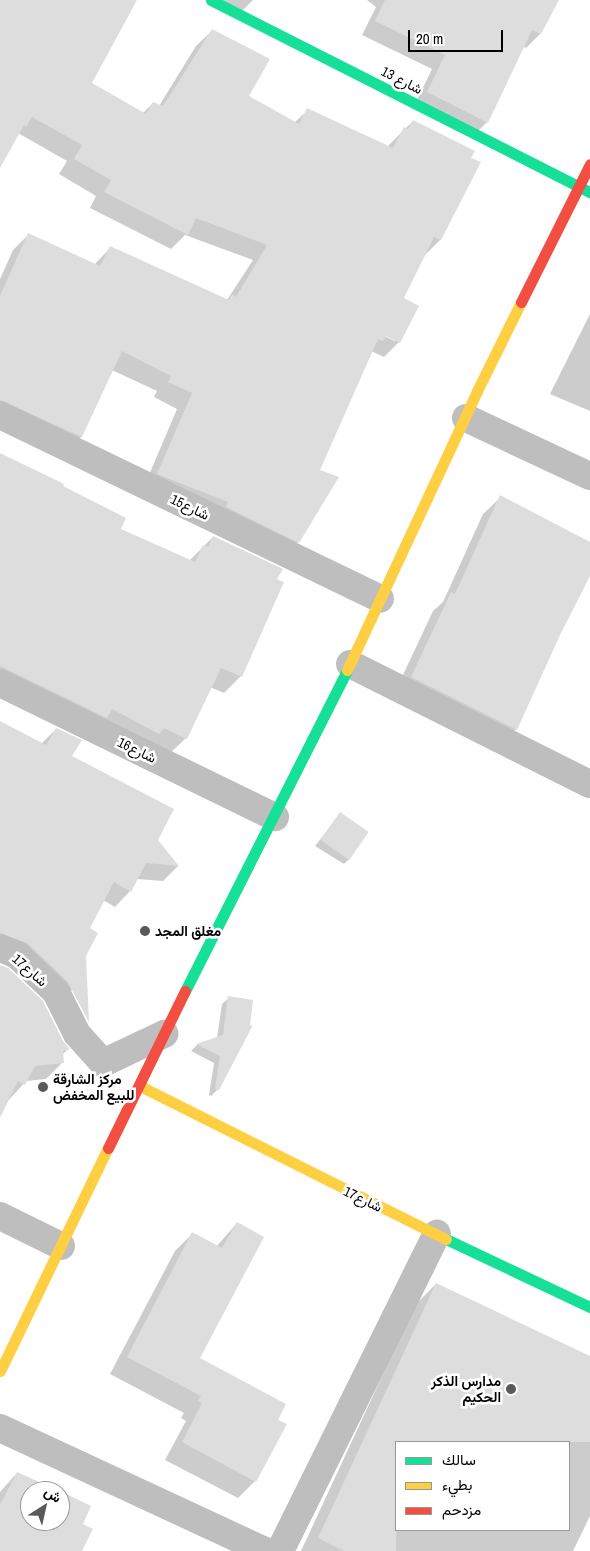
<!DOCTYPE html>
<html>
<head>
<meta charset="utf-8">
<style>
  body { margin:0 }
  #map { position:relative; width:590px; height:1551px; overflow:hidden; background:#fff; font-family:"Archivo Narrow",Vazirmatn,sans-serif }
  div>[style] { position:absolute }
  .shadow>* { inset:0; background:#0003 }
  .building>* { inset:0; background:#ddd; transform-origin:0 0 }
  .street>* { height:28px; margin:-14px; padding:0 14px; transform-origin:14px; border-radius:14px; background:#bebebe }
  .fast>* { height:11px; margin:-5.5px; padding:0 5.5px; transform-origin:5.5px; border-radius:5.5px; background:#16e098 }
  .slow>* { height:11px; margin:-5.5px; padding:0 5.5px; transform-origin:5.5px; border-radius:5.5px; background:#ffcf43 }
  .jam>* { height:11px; margin:-5.5px; padding:0 5.5px; transform-origin:5.5px; border-radius:5.5px; background:#f24e42 }
  .dots>* { width:14px; height:14px; translate:-50% -50%; box-sizing:border-box; border:2px solid #fff; border-radius:50% }
  span { translate:-50% -50%; white-space:nowrap; text-align:center; line-height:1.15; -webkit-text-stroke:5px #fff; paint-order:stroke }
  .street-label { font-size:14px; color:#000 }
  .poi-label { font-size:14px; color:#000; font-weight:700 }
  .left { translate:0 -50%; text-align:left }
  .right { translate:-100% -50%; text-align:right }
  .legend { position:absolute; left:395px; top:1441px; width:175px; height:90px; box-sizing:border-box; background:#fff; border:1px solid #999; margin:0; padding:6px 9px; list-style:none; font-size:15px; color:#000 }
  .legend li { display:flex; align-items:center; gap:10px; height:25px }
  .legend b { width:25px; border:1px solid #999 }
  .north { position:absolute; left:20px; top:1481px; width:50px; height:50px; box-sizing:border-box; background:#fff; border:1px solid #999; border-radius:50%; rotate:35deg; font-size:14px; font-weight:700; line-height:20px; text-align:center; color:#000 }
  .north::after { content:''; display:block; margin:auto; width:18px; height:22px; background:#595959; clip-path:polygon(50% 0,100% 100%,50% 72%,0 100%) }
  .scale { position:absolute; left:408px; top:30px; width:95px; height:22px; box-sizing:border-box; border:2px solid #000; border-top:0; padding-left:6px; font-size:15px; line-height:18px; white-space:nowrap; color:#000; -webkit-text-stroke:4px #fff; paint-order:stroke }
</style>
</head>
<body>
<div id="map">
  <div class="shadow">
    <i style="clip-path:polygon(evenodd,0 0,136px 0,90px 83px,143px 113px,153px 103px,159px 106px,196px 46px,212px 31px,247px 97px,294px 123px,308px 110px,387px 147px,413px 121px,440px 240px,425px 255px,402px 299px,399px 342px,384px 357px,371px 351px,318px 470px,298px 542px,283px 557px,143px 489px,177px 409px,154px 397px,157px 391px,112px 370px,81px 437px,66px 452px,0 420px,0 279px,13px 250px,28px 235px,94px 265px,110px 248px,227px 300px,253px 260px,185px 235px,171px 249px,90px 208px,96px 196px,59px 174px,67px 161px,18px 133px,0 158px,0 0,380px 334px,395px 339px,395px 341px,380px 334px)"></i>
    <i style="clip-path:polygon(217px 0,253px 0,241px 12px)"></i>
    <i style="clip-path:polygon(367px 0,557px 0,540px 34px,526px 48px,523px 46px,487px 122px,473px 136px,414px 106px,432px 69px,362px 35px,376px 7px)"></i>
    <i style="clip-path:polygon(590px 314px,590px 411px,550px 394px)"></i>
    <i style="clip-path:polygon(0 462px,119px 530px,189px 561px,213px 537px,275px 580px,241px 676px,224px 693px,210px 687px,186px 738px,168px 755px,0 691px)"></i>
    <i style="clip-path:polygon(501px 497px,590px 544px,590px 573px,559px 635px,516px 729px,498px 747px,394px 694px,433px 611px,443px 602px,483px 514px)"></i>
    <i style="clip-path:polygon(0 722px,41px 744px,56px 729px,71px 757px,156px 840px,178px 866px,163px 881px,137px 879px,130px 891px,115px 907px,103px 900px,88px 929px,84px 956px,85px 977px,70px 992px,0 953px)"></i>
    <i style="clip-path:polygon(340px 814px,350px 858px,344px 864px,315px 846px)"></i>
    <i style="clip-path:polygon(0 985px,68px 1049px,62px 1055px,63px 1062px,46px 1079px,26px 1081px,8px 1101px,0 1115px)"></i>
    <i style="clip-path:polygon(229px 998px,218px 1089px,211px 1096px,209px 1095px,214px 1063px,191px 1051px,197px 1045px,217px 1038px,222px 1004px)"></i>
    <i style="clip-path:polygon(237px 1223px,198px 1359px,277px 1421px,255px 1481px,238px 1498px,165px 1460px,186px 1421px,181px 1418px,184px 1413px,110px 1374px,175px 1251px,192px 1234px,216px 1247px)"></i>
    <i style="clip-path:polygon(evenodd,436px 1284px,590px 1357px,590px 1516px,573px 1551px,301px 1551px,415px 1305px,436px 1284px,396px 1442px,569px 1442px,569px 1530px,396px 1530px,396px 1442px)"></i>
    <i style="clip-path:polygon(17px 1473px,56px 1491px,30px 1491px,30px 1521px,60px 1521px,60px 1493px,81px 1525px,81px 1551px,0 1551px,0 1492px)"></i>
  </div>
  <div class="building">
    <i style="clip-path:polygon(0 0,137px 0,92px 83px,146px 114px,153px 102px,163px 106px,212px 29px,270px 59px,249px 96px,299px 124px,307px 108px,393px 148px,404px 127px,408px 129px,413px 120px,475px 151px,471px 158px,481px 162px,441px 240px,434px 237px,404px 298px,419px 306px,400px 343px,386px 336px,383px 341px,378px 339px,320px 470px,339px 477px,299px 543px,226px 507px,228px 502px,157px 474px,192px 393px,168px 382px,171px 376px,122px 351px,82px 437px,0 400px,0 296px,28px 233px,100px 266px,110px 246px,229px 300px,232px 294px,236px 297px,267px 245px,196px 218px,188px 235px,104px 192px,111px 180px,74px 159px,82px 145px,32px 117px,26px 127px,24px 125px,0 168px)"></i>
    <i style="clip-path:polygon(385px 0,559px 0,541px 34px,532px 30px,488px 123px,427px 92px,445px 55px,375px 21px)"></i>
    <i style="clip-path:polygon(0 453px,64px 484px,63px 486px,126px 518px,121px 529px,195px 562px,203px 545px,208px 547px,213px 536px,283px 569px,277px 579px,284px 582px,242px 677px,221px 668px,187px 739px,164px 728px,159px 734px,112px 709px,107px 718px,0 666px)"></i>
    <i style="clip-path:polygon(500px 495px,590px 542px,590px 576px,560px 635px,517px 730px,411px 677px,451px 592px,455px 594px)"></i>
    <i style="clip-path:polygon(0 721px,46px 745px,56px 728px,82px 740px,72px 756px,174px 809px,158px 840px,179px 866px,146px 863px,131px 892px,114px 882px,90px 928px,98px 933px,86px 956px,89px 1022px,67px 981px,27px 943px,0 933px)"></i>
    <i style="left:340px;top:812px;width:35px;height:34px;rotate:35deg"></i>
    <i style="clip-path:polygon(0 965px,8px 968px,43px 1001px,63px 1041px,70px 1049px,63px 1051px,64px 1063px,35px 1066px,25px 1085px,18px 1081px,0 1118px)"></i>
    <i style="clip-path:polygon(228px 996px,253px 1000px,250px 1026px,253px 1025px,219px 1090px,215px 1089px,220px 1056px,196px 1044px,223px 1035px)"></i>
    <i style="clip-path:polygon(237px 1222px,264px 1237px,200px 1358px,286px 1404px,278px 1420px,287px 1424px,256px 1482px,182px 1442px,202px 1403px,198px 1401px,201px 1396px,127px 1357px,192px 1232px,222px 1248px)"></i>
    <i style="clip-path:polygon(436px 1283px,590px 1356px,590px 1442px,396px 1442px,396px 1551px,344px 1551px,318px 1538px)"></i>
    <i style="clip-path:polygon(17px 1472px,59px 1491px,30px 1491px,30px 1521px,60px 1521px,60px 1491px,91px 1506px,83px 1524px,93px 1529px,82px 1551px,0 1551px,0 1505px)"></i>
  </div>
  <div class="street">
    <i style="left:0;top:415px;width:422px;rotate:25.8deg"></i>
    <i style="left:466px;top:418px;width:137px;rotate:25.1deg"></i>
    <i style="left:350px;top:664px;width:268px;rotate:26.6deg"></i>
    <i style="left:0;top:683px;width:306px;rotate:26deg"></i>
    <i style="left:0;top:948px;width:18px;rotate:22deg"></i>
    <i style="left:17px;top:955px;width:54px;rotate:43.5deg"></i>
    <i style="left:56px;top:992px;width:47px;rotate:63.4deg"></i>
    <i style="left:77px;top:1034px;width:39px;rotate:48deg"></i>
    <i style="left:103px;top:1063px;width:68px;rotate:-25.4deg"></i>
    <i style="left:0;top:1216px;width:68px;rotate:26.2deg"></i>
    <i style="left:0;top:1428px;width:292px;rotate:24.9deg"></i>
    <i style="left:280px;top:1551px;width:354px;rotate:-63.7deg"></i>
  </div>
  <div class="fast">
    <i style="left:211px;top:0;width:425px;rotate:26.9deg"></i>
    <i style="left:185px;top:991px;width:360px;rotate:-63.2deg"></i>
    <i style="left:446px;top:1239px;width:159px;rotate:25.3deg"></i>
  </div>
  <div class="slow">
    <i style="left:347px;top:670px;width:308px;rotate:-65deg"></i>
    <i style="left:477px;top:391px;width:99px;rotate:-63.7deg"></i>
    <i style="left:140px;top:1086px;width:342px;rotate:26.6deg"></i>
    <i style="left:0;top:1371px;width:248px;rotate:-64.2deg"></i>
  </div>
  <div class="jam">
    <i style="left:521px;top:302px;width:154px;rotate:-63.4deg"></i>
    <i style="left:108px;top:1148px;width:175px;rotate:-63.9deg"></i>
  </div>
  <div class="dots">
    <i style="left:145px;top:931px;background:#595959"></i>
    <i style="left:43px;top:1087px;background:#595959"></i>
    <i style="left:511px;top:1389px;background:#595959"></i>
  </div>
  <div class="street-label">
    <span style="left:402px;top:80px;rotate:27deg">شارع 13</span>
    <span style="left:190px;top:507px;rotate:26deg">شارع15</span>
    <span style="left:137px;top:750px;rotate:26deg">شارع16</span>
    <span style="left:30px;top:970px;rotate:41deg">شارع17</span>
    <span style="left:363px;top:1199px;rotate:26deg">شارع17</span>
  </div>
  <div class="poi-label">
    <span class="left" style="left:155px;top:931px">مغلق المجد</span>
    <span class="left" style="left:53px;top:1087px">مركز الشارقة<br>للبيع المخفض</span>
    <span class="right" style="left:501px;top:1389px">مدارس الذكر<br>الحكيم</span>
  </div>
  <ul class="legend">
  <li><b style="height:6px;background:#16e098"></b>سالك</li>
  <li><b style="height:6px;background:#ffcf43"></b>بطيء</li>
  <li><b style="height:6px;background:#f24e42"></b>مزدحم</li>
  </ul>
  <div class="north">ش</div>
  <div class="scale">20 m</div>
</div>
</body>
</html>
